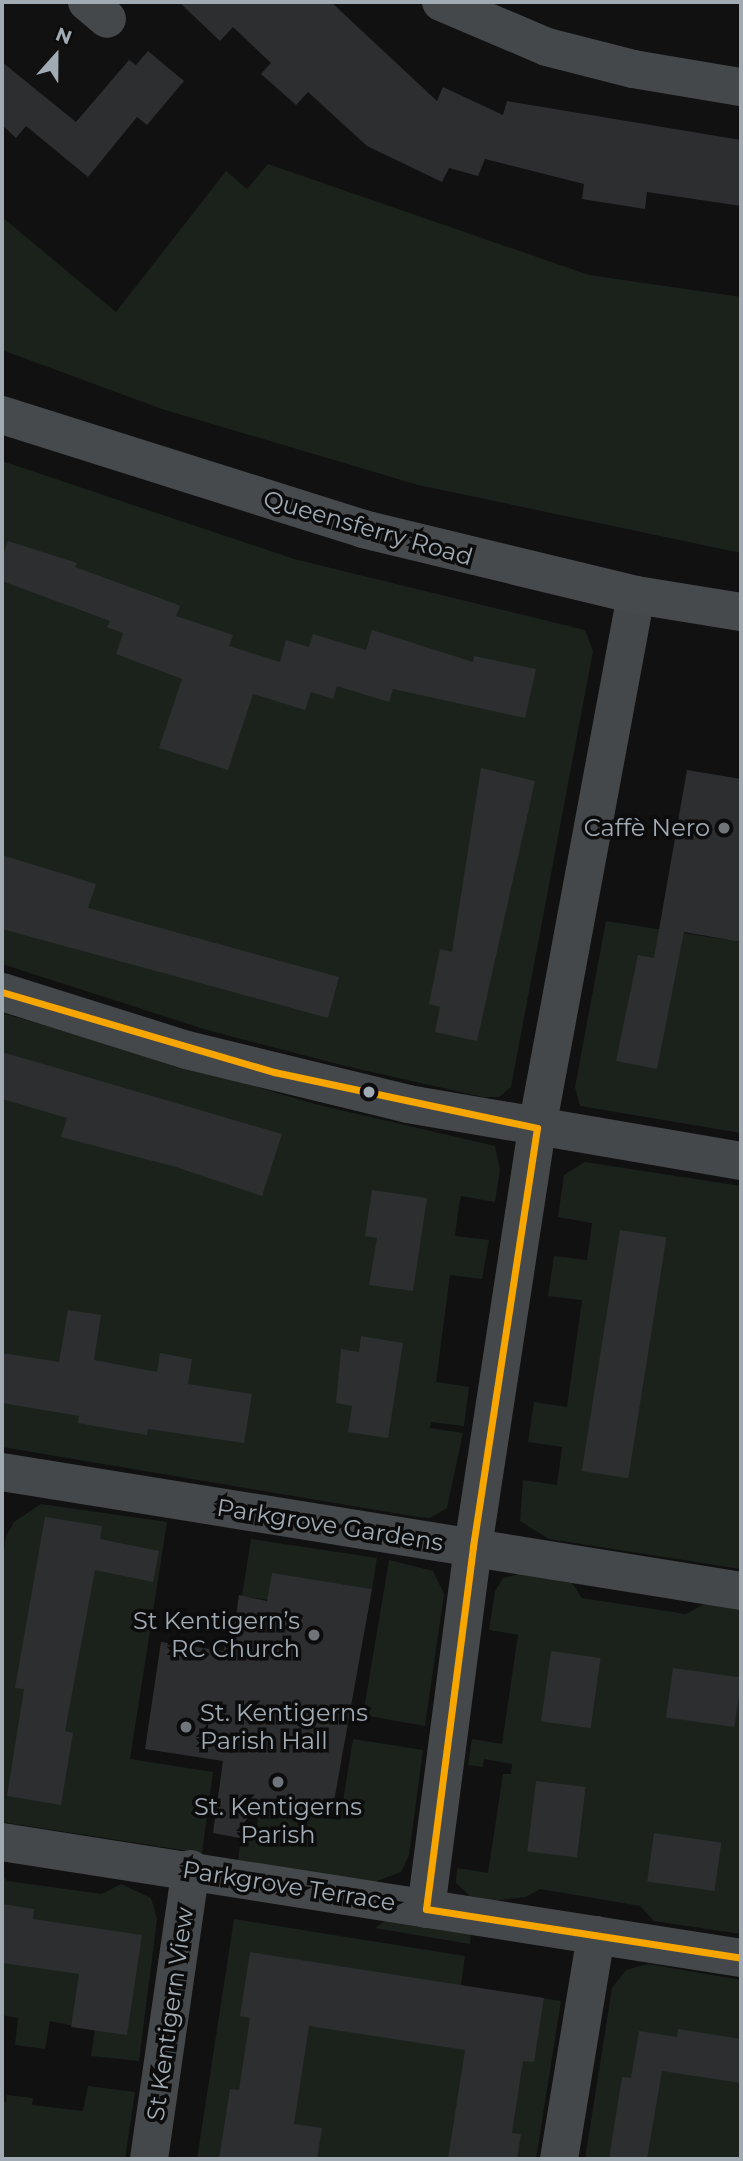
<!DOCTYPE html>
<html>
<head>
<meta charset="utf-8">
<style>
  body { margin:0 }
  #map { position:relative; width:743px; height:2161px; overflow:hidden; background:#111; font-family:Montserrat,sans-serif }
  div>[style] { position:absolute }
  .green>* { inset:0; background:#1b221b }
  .building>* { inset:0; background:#2d2e30; transform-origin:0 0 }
  .minor>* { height:38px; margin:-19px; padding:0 19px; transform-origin:19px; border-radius:19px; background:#45484a }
  .major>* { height:38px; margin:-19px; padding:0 19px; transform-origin:19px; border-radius:19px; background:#474a4c }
  .bus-1>* { height:7px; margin:-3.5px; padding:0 3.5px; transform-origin:3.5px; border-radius:3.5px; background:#f7a600 }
  .dots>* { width:19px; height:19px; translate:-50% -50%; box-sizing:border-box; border:4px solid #0c0c0d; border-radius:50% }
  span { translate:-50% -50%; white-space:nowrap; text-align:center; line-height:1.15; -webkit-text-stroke:7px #0c0c0d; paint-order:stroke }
  .street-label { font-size:24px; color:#a1abb4 }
  .poi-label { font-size:24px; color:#a1abb4 }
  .right { translate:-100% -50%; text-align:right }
  .left { translate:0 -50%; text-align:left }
  .frame { position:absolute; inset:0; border:4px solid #a1abb4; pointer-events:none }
  .north { position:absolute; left:21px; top:21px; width:70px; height:70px; -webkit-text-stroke:5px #0c0c0d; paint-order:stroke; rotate:21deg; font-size:19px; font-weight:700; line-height:28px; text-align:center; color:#a1abb4 }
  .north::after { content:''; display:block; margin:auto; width:24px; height:32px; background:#a1abb4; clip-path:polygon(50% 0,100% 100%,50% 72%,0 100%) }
</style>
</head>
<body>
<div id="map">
  <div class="green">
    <i style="clip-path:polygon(268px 164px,589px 275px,741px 297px,741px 553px,418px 485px,162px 409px,2px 350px,2px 217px,116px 312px,226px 171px,247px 189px)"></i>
    <i style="clip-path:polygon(2px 461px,294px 559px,585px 630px,593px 651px,511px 1087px,499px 1097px,483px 1097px,345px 1066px,207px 1030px,2px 964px)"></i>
    <i style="clip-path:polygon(606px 921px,741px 942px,741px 1133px,580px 1106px,575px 1087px)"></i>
    <i style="clip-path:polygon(2px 1013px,315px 1104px,495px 1146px,500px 1170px,495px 1202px,461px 1196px,459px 1205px,455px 1236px,489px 1240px,482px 1279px,450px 1275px,436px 1382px,469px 1387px,464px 1426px,431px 1422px,430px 1428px,463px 1433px,447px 1508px,430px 1518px,418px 1517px,2px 1447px)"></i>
    <i style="clip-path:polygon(585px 1162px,741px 1186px,741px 1569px,549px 1539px,520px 1521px,523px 1480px,557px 1485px,562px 1447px,528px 1442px,534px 1402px,567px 1407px,582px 1300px,548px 1296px,554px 1256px,587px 1260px,592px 1223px,558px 1217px,564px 1175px)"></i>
    <i style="clip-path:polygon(41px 1504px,167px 1522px,130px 1759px,213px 1772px,202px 1853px,2px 1822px,2px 1566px,6px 1536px,14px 1522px)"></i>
    <i style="clip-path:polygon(251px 1539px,377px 1558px,372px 1589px,272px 1574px,268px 1600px,242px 1596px)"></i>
    <i style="clip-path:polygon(389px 1560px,433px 1571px,444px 1594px,425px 1726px,363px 1715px)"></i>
    <i style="clip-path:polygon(519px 1574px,572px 1583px,582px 1598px,686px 1614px,706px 1603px,741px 1609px,741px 1934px,654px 1921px,640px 1906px,540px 1889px,526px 1897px,492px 1901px,470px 1896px,456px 1883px,457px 1868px,488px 1873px,503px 1774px,511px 1774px,512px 1764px,484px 1759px,483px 1767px,468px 1765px,472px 1739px,502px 1744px,518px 1635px,489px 1630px,495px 1591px,503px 1578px)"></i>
    <i style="clip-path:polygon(353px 1739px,423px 1750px,409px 1855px,401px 1872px,374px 1882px,238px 1860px,241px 1838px,247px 1830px,256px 1831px,260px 1806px,340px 1820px)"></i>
    <i style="clip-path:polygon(2px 1873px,7px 1881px,102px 1894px,121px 1884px,151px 1898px,157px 1919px,139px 2061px,91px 2056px,95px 2030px,50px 2021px,45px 2049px,15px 2045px,18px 2018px,2px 2015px)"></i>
    <i style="clip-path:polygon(234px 1919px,465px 1956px,461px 1985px,561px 2001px,536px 2159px,197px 2159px)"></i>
    <i style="clip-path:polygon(388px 1919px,471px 1932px,470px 1944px,375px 1928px)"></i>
    <i style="clip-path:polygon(648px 1964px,741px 1980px,741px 2159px,585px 2159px,612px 1988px,626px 1970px)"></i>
    <i style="clip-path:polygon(88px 2086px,135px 2092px,125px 2159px,2px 2159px,2px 2101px,6px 2102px,7px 2095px,33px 2098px,32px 2105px,83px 2111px)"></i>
  </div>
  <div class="building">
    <i style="clip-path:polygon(179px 2px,331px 2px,437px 101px,443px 87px,503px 115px,507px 101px,741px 140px,741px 206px,647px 192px,645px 209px,582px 199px,584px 184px,485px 159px,478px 176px,449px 168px,442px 182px,367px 146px,308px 92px,296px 105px,261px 74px,271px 63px,233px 27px,220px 41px)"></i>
    <i style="clip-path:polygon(148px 51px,184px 81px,147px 125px,137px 117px,88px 177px,26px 126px,16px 138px,2px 125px,2px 62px,76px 122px,129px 60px,136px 65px)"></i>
    <i style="clip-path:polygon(8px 541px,77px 563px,75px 567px,176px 604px,180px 606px,176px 616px,233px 635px,229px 646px,280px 662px,286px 640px,309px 647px,313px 634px,366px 650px,372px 630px,473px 662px,474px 656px,536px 669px,525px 718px,393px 689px,389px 702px,337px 686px,333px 699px,311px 692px,305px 710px,253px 694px,228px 770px,159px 748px,182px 679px,116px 654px,123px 633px,107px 627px,110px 621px,2px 581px,2px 557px)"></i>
    <i style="clip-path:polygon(481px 768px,535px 781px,477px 1041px,435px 1032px,440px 1007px,429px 1004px,440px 949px,452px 952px)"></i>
    <i style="clip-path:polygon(687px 770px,741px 779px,741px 942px,684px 932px,657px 1069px,616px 1061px,638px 955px,654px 958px)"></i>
    <i style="clip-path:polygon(2px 855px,96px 884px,88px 908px,339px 977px,328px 1018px,2px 929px)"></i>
    <i style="clip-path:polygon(2px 1052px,282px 1134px,262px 1196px,176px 1167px,61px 1137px,67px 1118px,2px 1099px)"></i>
    <i style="clip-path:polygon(372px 1190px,427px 1198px,413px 1291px,369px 1285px,377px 1238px,365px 1236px)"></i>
    <i style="left:620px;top:1230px;width:47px;height:244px;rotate:9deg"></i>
    <i style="clip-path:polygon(68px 1310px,101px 1315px,94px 1360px,157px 1372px,160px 1353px,192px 1359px,188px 1384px,252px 1394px,244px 1443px,148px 1429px,147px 1435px,78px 1423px,79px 1416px,2px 1403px,2px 1353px,59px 1362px)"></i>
    <i style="clip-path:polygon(361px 1336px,403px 1343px,388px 1438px,348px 1432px,352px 1406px,336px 1403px,341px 1349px,359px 1352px)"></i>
    <i style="clip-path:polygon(45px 1517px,102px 1526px,100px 1539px,159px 1551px,153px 1582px,95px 1570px,65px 1731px,73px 1733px,61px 1805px,7px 1796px,24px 1689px,15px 1688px)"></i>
    <i style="clip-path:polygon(272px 1573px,372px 1589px,331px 1818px,251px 1804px,245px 1839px,213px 1833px,223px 1761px,145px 1749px,161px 1642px,224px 1651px,225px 1642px,232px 1643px,239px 1595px,267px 1601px)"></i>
    <i style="left:551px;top:1651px;width:50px;height:71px;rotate:8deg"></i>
    <i style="left:673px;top:1668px;width:69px;height:50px;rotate:8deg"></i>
    <i style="left:536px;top:1781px;width:50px;height:71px;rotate:7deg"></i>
    <i style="left:654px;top:1833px;width:68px;height:49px;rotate:8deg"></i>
    <i style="clip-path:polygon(2px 1904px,34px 1909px,33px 1919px,142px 1935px,127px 2035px,71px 2027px,79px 1974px,2px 1963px)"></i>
    <i style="clip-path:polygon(250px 1952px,544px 1998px,534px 2062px,523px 2061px,512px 2133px,521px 2134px,517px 2159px,448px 2159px,465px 2050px,309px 2026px,294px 2124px,322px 2128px,317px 2159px,219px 2159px,230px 2089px,239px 2090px,250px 2018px,240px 2016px)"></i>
    <i style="clip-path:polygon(678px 2029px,741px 2039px,741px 2083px,662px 2071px,647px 2159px,609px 2159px,622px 2077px,631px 2078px,639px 2031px,677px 2037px)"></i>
  </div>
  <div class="minor">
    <i style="left:87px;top:2px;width:26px;rotate:40deg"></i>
    <i style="left:441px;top:2px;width:115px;rotate:23deg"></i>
    <i style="left:547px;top:47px;width:89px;rotate:14.3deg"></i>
    <i style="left:633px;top:69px;width:109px;rotate:9.5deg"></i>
    <i style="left:2px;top:992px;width:194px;rotate:17.4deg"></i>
    <i style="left:187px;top:1050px;width:228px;rotate:13.7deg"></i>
    <i style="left:408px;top:1104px;width:338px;rotate:9.7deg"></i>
    <i style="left:2px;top:1472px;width:749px;rotate:9.15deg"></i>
    <i style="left:2px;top:1842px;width:748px;rotate:8.92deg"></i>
    <i style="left:426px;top:1909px;width:365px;rotate:-82.6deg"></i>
    <i style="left:473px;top:1547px;width:424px;rotate:-81.3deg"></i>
    <i style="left:537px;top:1128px;width:542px;rotate:-79.48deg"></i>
    <i style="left:149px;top:2159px;width:293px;rotate:-81.8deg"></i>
    <i style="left:559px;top:2159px;width:227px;rotate:-80.6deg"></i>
  </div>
  <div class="major">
    <i style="left:2px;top:415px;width:379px;rotate:17.5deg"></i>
    <i style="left:363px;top:529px;width:281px;rotate:13.6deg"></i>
    <i style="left:636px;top:595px;width:106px;rotate:9.2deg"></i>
  </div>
  <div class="bus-1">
    <i style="left:2px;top:992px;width:284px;rotate:16.4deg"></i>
    <i style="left:274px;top:1072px;width:269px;rotate:12deg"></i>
    <i style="left:537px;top:1128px;width:424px;rotate:98.7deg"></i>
    <i style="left:473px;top:1547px;width:365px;rotate:97.4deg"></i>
    <i style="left:426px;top:1909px;width:319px;rotate:8.8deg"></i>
  </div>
  <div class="dots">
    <i style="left:724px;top:828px;background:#6f757b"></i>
    <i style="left:369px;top:1092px;background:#a1abb4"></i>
    <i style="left:314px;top:1635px;background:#6f757b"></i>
    <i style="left:186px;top:1727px;background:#6f757b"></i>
    <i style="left:278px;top:1782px;background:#6f757b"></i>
  </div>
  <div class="street-label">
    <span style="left:368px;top:528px;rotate:16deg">Queensferry Road</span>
    <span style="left:330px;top:1525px;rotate:9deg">Parkgrove Gardens</span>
    <span style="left:289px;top:1886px;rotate:9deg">Parkgrove Terrace</span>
    <span style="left:170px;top:2014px;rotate:-82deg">St Kentigern View</span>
  </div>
  <div class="poi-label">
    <span class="right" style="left:710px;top:828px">Caffè Nero</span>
    <span class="right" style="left:300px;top:1635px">St Kentigern’s<br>RC Church</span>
    <span class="left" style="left:200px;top:1727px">St. Kentigerns<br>Parish Hall</span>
    <span style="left:278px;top:1821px">St. Kentigerns<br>Parish</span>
  </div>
  <div class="frame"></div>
  <div class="north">N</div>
</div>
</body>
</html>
